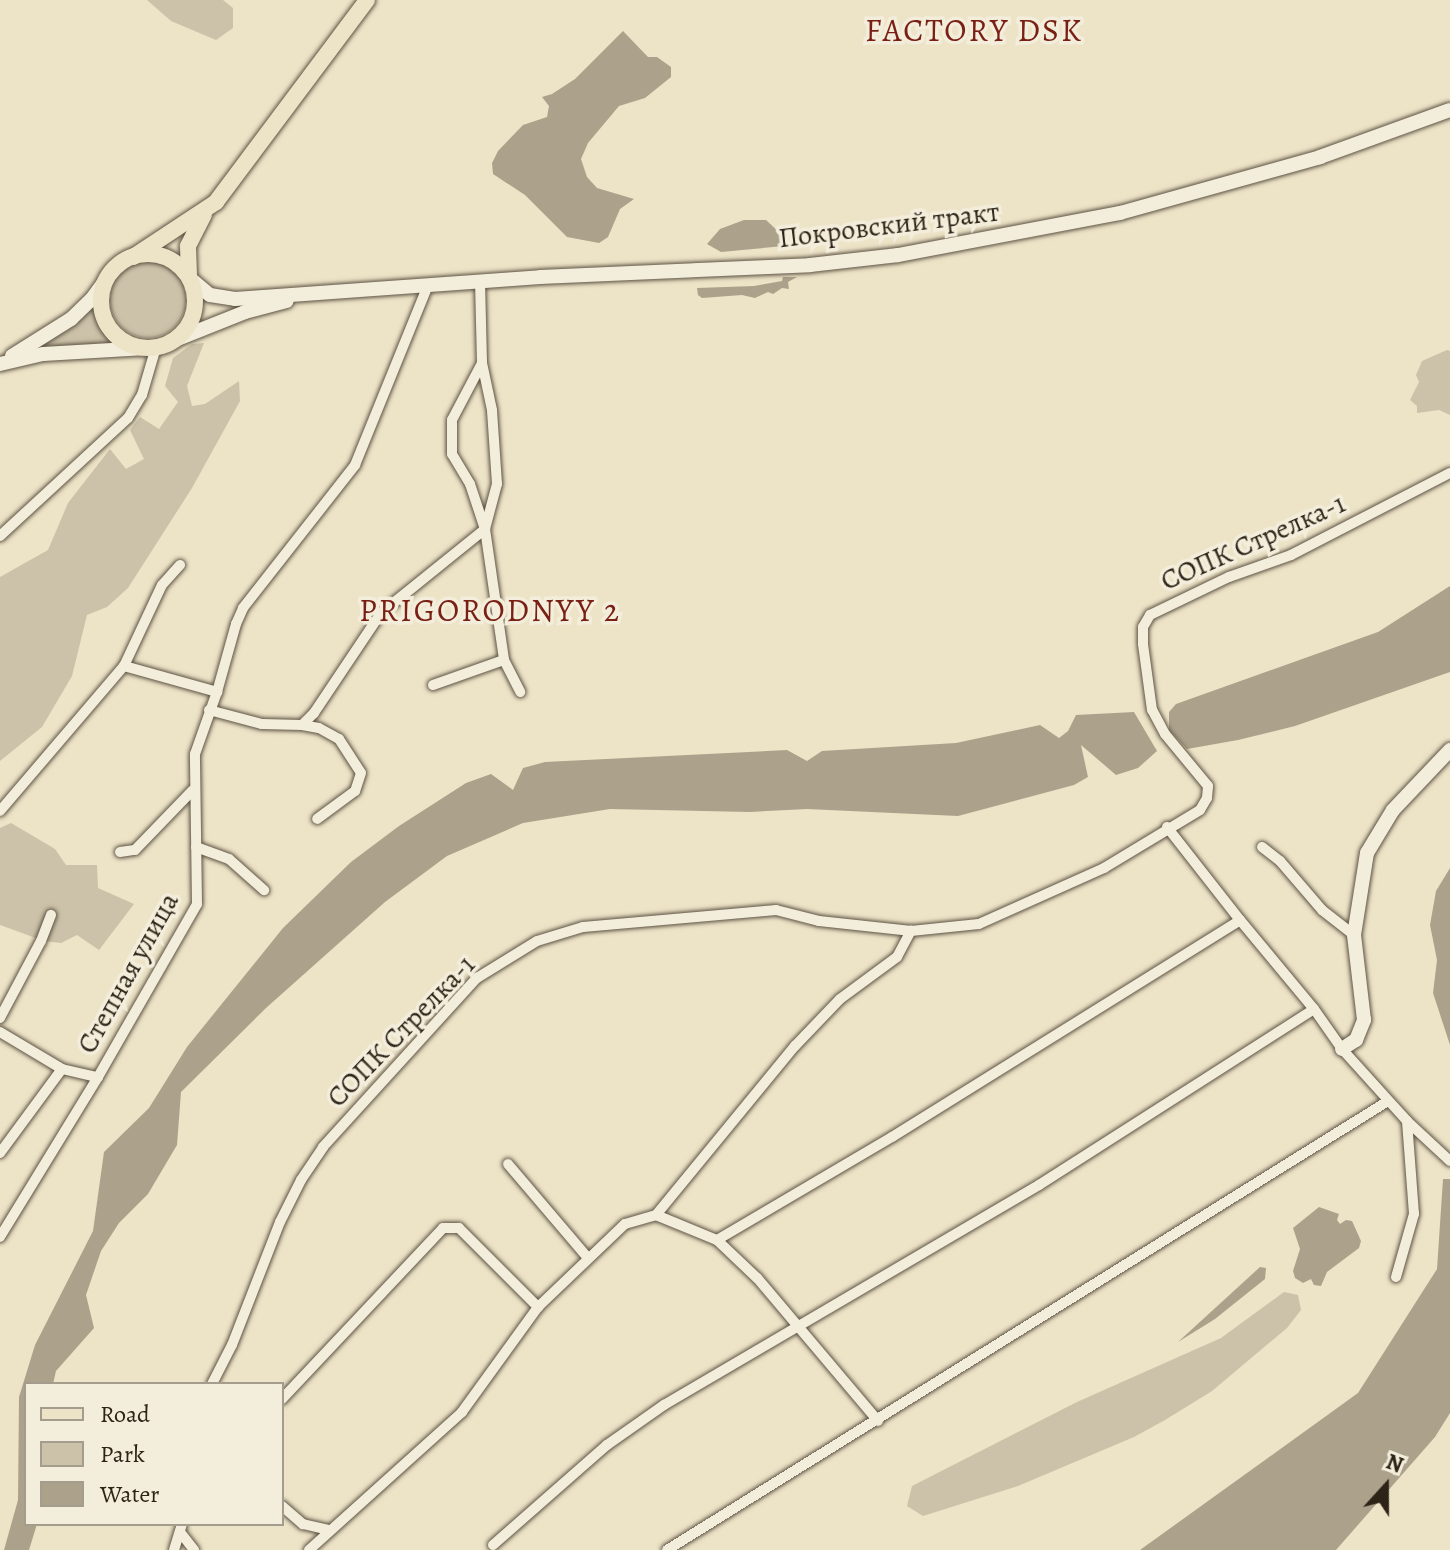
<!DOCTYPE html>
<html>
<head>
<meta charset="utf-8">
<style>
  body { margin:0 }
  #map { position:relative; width:1450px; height:1550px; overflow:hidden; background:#ede3c7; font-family:Alegreya,serif }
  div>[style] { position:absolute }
  .green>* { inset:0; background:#ccc2a9 }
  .round { border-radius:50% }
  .water>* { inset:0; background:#aca28b }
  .roads { filter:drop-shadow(0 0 2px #5d5343) drop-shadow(0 0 2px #5d5343) }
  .street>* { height:10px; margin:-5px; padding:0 5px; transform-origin:5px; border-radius:5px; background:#f3eddb }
  .secondary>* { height:14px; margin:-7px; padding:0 7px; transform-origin:7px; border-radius:7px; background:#f3eddb }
  .primary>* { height:16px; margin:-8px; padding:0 8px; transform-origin:8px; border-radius:8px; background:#ede3c7 }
  .primary>.ring { margin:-8px; padding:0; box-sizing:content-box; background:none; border:16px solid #ede3c7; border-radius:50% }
  span { translate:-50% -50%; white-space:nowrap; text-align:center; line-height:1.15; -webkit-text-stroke:7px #f3eddb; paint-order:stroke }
  .street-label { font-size:28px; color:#2d2317 }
  .quarter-label { font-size:32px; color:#7a1f14; letter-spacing:2px }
  .legend { position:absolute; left:24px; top:1382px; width:260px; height:144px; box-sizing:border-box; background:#f3eddb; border:2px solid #a49c8d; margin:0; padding:10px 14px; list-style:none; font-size:24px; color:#2d2317 }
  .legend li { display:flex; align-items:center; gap:16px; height:40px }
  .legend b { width:40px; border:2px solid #a49c8d }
  .north { position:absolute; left:1346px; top:1446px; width:80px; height:80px; -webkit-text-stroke:6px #f3eddb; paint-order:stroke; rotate:21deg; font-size:22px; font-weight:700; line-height:32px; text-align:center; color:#2d2317 }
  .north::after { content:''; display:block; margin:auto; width:28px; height:36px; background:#2d2317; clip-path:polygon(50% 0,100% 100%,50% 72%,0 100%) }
</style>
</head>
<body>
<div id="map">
  <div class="green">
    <i style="clip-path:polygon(147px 0,223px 0,233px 8px,233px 28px,216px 40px,171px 21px)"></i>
    <i class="round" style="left:110px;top:262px;width:76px;height:76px"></i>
    <i style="clip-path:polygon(96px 295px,99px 316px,122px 345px,29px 352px)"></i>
    <i style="clip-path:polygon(204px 343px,187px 386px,192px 406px,205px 404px,239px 381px,240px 401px,192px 488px,128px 588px,107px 607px,87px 615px,72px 676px,42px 727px,0 761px,0 577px,48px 550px,68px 503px,110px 449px,126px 469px,144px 459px,130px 430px,140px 417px,159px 429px,178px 402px,165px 386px,173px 358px,192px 344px)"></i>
    <i style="clip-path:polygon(1447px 350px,1450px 351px,1450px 415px,1439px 410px,1417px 413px,1417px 406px,1410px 400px,1419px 382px,1416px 375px,1422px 361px)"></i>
    <i style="clip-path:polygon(11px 823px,55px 849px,66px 865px,97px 865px,98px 888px,134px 904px,99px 950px,77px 935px,61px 943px,44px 941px,0 925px,0 828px)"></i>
    <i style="clip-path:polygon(1284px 1292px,1298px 1295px,1301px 1310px,1287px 1328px,1212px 1391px,1165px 1420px,1134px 1437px,1018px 1486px,923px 1516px,907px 1506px,912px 1486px,1077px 1402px,1221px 1338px)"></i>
  </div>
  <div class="water">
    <i style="clip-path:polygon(623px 31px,648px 57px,657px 57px,671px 67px,671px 77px,645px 98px,619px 106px,588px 143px,581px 159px,587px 177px,597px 188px,634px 199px,620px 209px,608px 237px,599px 243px,567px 237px,525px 195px,493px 174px,492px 163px,498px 151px,523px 125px,547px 117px,549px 106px,542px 97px,552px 94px,575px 79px)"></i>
    <i style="clip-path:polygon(744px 220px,766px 220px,781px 234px,784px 246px,721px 252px,707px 244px,720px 229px)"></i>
    <i style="clip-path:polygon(783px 277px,797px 277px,788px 282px,789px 289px,782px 288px,773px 294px,768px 292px,755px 298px,742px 295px,702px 298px,698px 295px,697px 288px,754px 286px,782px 281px)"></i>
    <i style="clip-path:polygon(1450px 586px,1450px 672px,1295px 726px,1238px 740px,1187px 749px,1169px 730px,1169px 712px,1176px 704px,1378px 632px)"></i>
    <i style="clip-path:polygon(1134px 712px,1157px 751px,1138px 768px,1116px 775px,1081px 745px,1088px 777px,1074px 785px,958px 816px,807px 809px,750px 812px,610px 809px,523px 823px,447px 856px,385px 902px,266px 1008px,181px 1092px,177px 1145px,148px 1194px,119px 1223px,101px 1251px,86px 1295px,94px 1328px,56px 1371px,53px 1384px,26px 1384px,26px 1524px,37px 1524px,29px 1550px,4px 1550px,18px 1500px,19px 1397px,35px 1345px,93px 1231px,104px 1152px,149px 1108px,187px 1047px,283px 928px,351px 862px,399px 826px,466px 783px,491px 774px,513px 790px,523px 768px,545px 762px,787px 750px,807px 761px,822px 751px,956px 743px,1040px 725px,1059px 738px,1068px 731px,1076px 715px)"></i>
    <i style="clip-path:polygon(1450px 868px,1450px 1045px,1433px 993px,1437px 960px,1430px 925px,1436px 891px)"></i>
    <i style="clip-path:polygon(1443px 1179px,1450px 1179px,1450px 1413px,1435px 1437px,1336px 1550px,1140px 1550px,1358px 1393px,1437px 1269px)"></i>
    <i style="clip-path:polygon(1319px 1207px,1339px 1214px,1337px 1220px,1340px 1224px,1346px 1220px,1352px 1221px,1361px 1241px,1359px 1248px,1327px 1272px,1321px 1286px,1314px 1285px,1311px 1279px,1303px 1283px,1295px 1278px,1293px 1271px,1300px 1249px,1293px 1228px)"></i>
    <i style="clip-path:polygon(1260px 1267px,1266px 1268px,1265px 1279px,1215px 1319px,1178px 1342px)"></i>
  </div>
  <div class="roads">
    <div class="street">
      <i style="left:480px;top:281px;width:82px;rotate:88.6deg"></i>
      <i style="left:482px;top:363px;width:64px;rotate:117.8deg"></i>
      <i style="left:452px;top:420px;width:34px;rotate:90deg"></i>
      <i style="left:452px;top:454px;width:35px;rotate:59deg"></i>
      <i style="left:470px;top:484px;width:47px;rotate:71.6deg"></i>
      <i style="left:485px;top:529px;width:132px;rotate:81.7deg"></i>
      <i style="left:504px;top:660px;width:36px;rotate:63deg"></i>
      <i style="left:0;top:536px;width:174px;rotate:-42.7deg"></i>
      <i style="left:128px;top:418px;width:27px;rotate:-59deg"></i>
      <i style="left:142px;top:395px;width:50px;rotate:-73.7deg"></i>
      <i style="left:124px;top:666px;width:89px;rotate:-64.9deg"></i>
      <i style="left:162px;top:585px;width:27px;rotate:-48deg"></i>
      <i style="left:433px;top:685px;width:75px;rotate:-19.4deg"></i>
      <i style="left:209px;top:710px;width:55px;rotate:14.8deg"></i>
      <i style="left:262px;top:724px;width:40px;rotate:1.4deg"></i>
      <i style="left:302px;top:725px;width:17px;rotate:-45deg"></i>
      <i style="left:314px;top:713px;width:120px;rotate:-56.2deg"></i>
      <i style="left:381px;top:613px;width:134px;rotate:-38.9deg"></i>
      <i style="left:485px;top:529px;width:47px;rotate:-75.1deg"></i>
      <i style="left:497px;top:484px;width:74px;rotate:-93.9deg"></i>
      <i style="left:492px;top:410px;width:48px;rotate:-102deg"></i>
      <i style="left:302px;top:725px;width:17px;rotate:10deg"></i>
      <i style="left:319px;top:728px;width:23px;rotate:29deg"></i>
      <i style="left:339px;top:739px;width:40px;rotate:57.1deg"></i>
      <i style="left:361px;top:773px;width:19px;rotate:108deg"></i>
      <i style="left:355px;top:791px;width:47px;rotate:143.6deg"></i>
      <i style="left:0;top:811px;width:191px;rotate:-49.5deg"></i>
      <i style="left:124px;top:666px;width:97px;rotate:15.6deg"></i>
      <i style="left:1167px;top:827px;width:118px;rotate:51.9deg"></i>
      <i style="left:196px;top:847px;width:35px;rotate:20deg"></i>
      <i style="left:229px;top:859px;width:47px;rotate:41.5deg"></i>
      <i style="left:1262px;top:847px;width:23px;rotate:38deg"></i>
      <i style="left:1280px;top:861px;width:65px;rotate:49.4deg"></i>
      <i style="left:1322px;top:910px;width:41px;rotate:38deg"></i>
      <i style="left:120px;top:852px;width:15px;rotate:-8deg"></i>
      <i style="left:135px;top:850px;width:83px;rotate:-46deg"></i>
      <i style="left:0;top:1018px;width:87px;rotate:-62deg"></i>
      <i style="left:41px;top:941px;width:28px;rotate:-69deg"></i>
      <i style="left:0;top:1032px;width:72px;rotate:30.8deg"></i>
      <i style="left:62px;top:1069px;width:37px;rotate:13deg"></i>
      <i style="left:0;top:1153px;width:104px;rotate:-53.6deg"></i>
      <i style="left:508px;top:1164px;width:123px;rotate:49.6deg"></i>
      <i style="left:656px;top:1215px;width:219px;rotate:-50.6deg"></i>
      <i style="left:795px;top:1046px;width:65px;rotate:-46.2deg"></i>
      <i style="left:840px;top:999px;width:71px;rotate:-36.4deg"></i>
      <i style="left:897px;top:957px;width:30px;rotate:-62deg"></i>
      <i style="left:0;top:1237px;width:188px;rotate:-58.5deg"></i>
      <i style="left:98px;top:1077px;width:199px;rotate:-60.2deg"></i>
      <i style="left:197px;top:904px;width:150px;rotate:-90.8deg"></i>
      <i style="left:195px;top:754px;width:66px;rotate:-70.5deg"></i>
      <i style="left:217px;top:692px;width:71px;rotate:-74.4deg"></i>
      <i style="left:236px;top:624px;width:17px;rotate:-66deg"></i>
      <i style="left:243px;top:608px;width:182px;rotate:-51.9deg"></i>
      <i style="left:355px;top:465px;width:194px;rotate:-67.9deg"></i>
      <i style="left:1396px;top:1277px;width:66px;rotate:-74.1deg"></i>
      <i style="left:1414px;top:1214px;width:93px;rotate:-94.3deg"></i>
      <i style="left:212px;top:1384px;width:44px;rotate:-62.9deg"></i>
      <i style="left:232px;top:1345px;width:132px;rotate:-68.7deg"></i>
      <i style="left:280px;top:1222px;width:47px;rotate:-63.4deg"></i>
      <i style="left:301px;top:1180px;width:40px;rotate:-56deg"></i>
      <i style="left:323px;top:1147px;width:229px;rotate:-47.7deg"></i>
      <i style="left:477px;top:978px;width:70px;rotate:-31.7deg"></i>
      <i style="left:537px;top:941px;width:48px;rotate:-16.9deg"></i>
      <i style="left:583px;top:927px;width:194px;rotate:-5deg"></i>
      <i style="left:776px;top:910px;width:44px;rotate:14.3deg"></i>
      <i style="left:819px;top:921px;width:93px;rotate:6.2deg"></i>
      <i style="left:911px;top:931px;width:68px;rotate:-5.9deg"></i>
      <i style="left:979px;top:924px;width:137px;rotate:-24.1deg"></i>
      <i style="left:1104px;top:868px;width:112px;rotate:-31.1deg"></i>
      <i style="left:1200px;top:810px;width:14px;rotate:-60deg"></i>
      <i style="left:1207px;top:798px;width:12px;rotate:-85deg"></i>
      <i style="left:1208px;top:786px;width:67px;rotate:-129.6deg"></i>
      <i style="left:1165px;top:734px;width:27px;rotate:-118deg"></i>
      <i style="left:1152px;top:710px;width:67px;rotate:-97.8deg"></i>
      <i style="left:1143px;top:644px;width:17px;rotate:-90deg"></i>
      <i style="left:1143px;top:627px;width:14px;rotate:-60deg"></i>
      <i style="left:1150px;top:615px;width:88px;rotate:-25.7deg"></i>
      <i style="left:1229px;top:577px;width:66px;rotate:-19.5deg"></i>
      <i style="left:1291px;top:555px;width:179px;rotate:-27.3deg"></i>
      <i style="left:282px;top:1399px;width:235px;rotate:-46.7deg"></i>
      <i style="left:443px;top:1228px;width:16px"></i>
      <i style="left:459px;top:1228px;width:112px;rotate:45deg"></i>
      <i style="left:878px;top:1421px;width:187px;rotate:-130.2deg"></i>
      <i style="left:757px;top:1278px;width:55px;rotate:-136.5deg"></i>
      <i style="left:717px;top:1240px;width:203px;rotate:-30.5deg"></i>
      <i style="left:892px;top:1137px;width:410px;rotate:-31.9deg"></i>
      <i style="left:1240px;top:920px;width:116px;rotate:50.3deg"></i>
      <i style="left:1314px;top:1009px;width:49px;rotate:55deg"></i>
      <i style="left:1342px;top:1049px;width:97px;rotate:47.9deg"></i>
      <i style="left:1407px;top:1121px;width:59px;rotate:42.9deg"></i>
      <i style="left:282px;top:1506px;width:28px;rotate:41deg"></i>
      <i style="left:303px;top:1524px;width:26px;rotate:13deg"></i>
      <i style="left:180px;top:1532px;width:23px;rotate:52deg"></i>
      <i style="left:493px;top:1545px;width:152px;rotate:-41.3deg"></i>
      <i style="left:607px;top:1445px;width:70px;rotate:-35.1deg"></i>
      <i style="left:664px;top:1405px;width:435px;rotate:-30.4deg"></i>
      <i style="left:1039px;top:1185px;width:326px;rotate:-32.6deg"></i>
      <i style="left:174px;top:1550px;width:27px;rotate:-73deg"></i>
      <i style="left:309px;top:1550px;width:206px;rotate:-42deg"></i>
      <i style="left:462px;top:1412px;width:130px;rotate:-54.1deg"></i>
      <i style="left:538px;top:1307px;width:120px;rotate:-43.7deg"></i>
      <i style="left:625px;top:1224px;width:32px;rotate:-16deg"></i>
      <i style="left:656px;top:1215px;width:66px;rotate:22.3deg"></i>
      <i style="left:667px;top:1550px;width:849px;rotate:-31.91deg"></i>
    </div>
    <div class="secondary">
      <i style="left:192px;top:280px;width:23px;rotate:40deg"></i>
      <i style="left:210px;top:295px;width:25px;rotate:9deg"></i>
      <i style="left:235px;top:299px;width:306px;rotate:-4.1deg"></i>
      <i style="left:540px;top:277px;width:270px;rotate:-2.5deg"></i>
      <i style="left:810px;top:265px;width:89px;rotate:-6.5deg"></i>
      <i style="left:898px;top:255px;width:226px;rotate:-10.7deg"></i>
      <i style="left:1120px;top:213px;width:208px;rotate:-15.6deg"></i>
      <i style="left:1320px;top:157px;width:138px;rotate:-19.9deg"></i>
      <i style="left:175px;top:340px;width:75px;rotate:-21.8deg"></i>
      <i style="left:245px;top:312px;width:43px;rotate:-14.7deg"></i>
      <i style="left:12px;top:356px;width:70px;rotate:-32.1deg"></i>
      <i style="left:71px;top:319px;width:28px;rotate:-44deg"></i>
      <i style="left:91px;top:300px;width:34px;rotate:-54deg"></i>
      <i style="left:0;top:364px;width:44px;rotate:-13.1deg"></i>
      <i style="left:43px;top:354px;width:103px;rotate:-3.3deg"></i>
      <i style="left:1342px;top:1049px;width:17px;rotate:-33deg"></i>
      <i style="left:1356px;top:1040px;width:22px;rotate:-68deg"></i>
      <i style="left:1364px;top:1020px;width:86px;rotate:-96.7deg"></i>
      <i style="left:1354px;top:935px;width:83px;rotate:-81deg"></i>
      <i style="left:1367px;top:853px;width:50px;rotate:-58.8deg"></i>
      <i style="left:1393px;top:810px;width:83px;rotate:-46.5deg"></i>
    </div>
    <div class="primary">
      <i class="ring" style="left:101px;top:254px;width:78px;height:78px"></i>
      <i style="left:133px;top:257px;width:100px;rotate:-33.5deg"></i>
      <i style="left:216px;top:202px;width:252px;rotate:-53.2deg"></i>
      <i style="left:189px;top:275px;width:29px;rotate:-92deg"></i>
      <i style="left:188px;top:246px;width:35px;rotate:-63deg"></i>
    </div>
  </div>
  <div class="street-label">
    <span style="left:889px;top:225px;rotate:-7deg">Покровский тракт</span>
    <span style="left:1253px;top:542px;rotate:-24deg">СОПК Стрелка-1</span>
    <span style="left:128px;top:973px;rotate:-61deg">Степная улица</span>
    <span style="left:401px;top:1031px;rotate:-46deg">СОПК Стрелка-1</span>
  </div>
  <div class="quarter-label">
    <span style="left:974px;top:30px">FACTORY DSK</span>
    <span style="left:490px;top:610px">PRIGORODNYY 2</span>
  </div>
  <ul class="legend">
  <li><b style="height:10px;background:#ede3c7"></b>Road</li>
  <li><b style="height:22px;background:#ccc2a9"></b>Park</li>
  <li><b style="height:22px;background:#aca28b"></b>Water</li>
  </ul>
  <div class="north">N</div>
</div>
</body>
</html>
